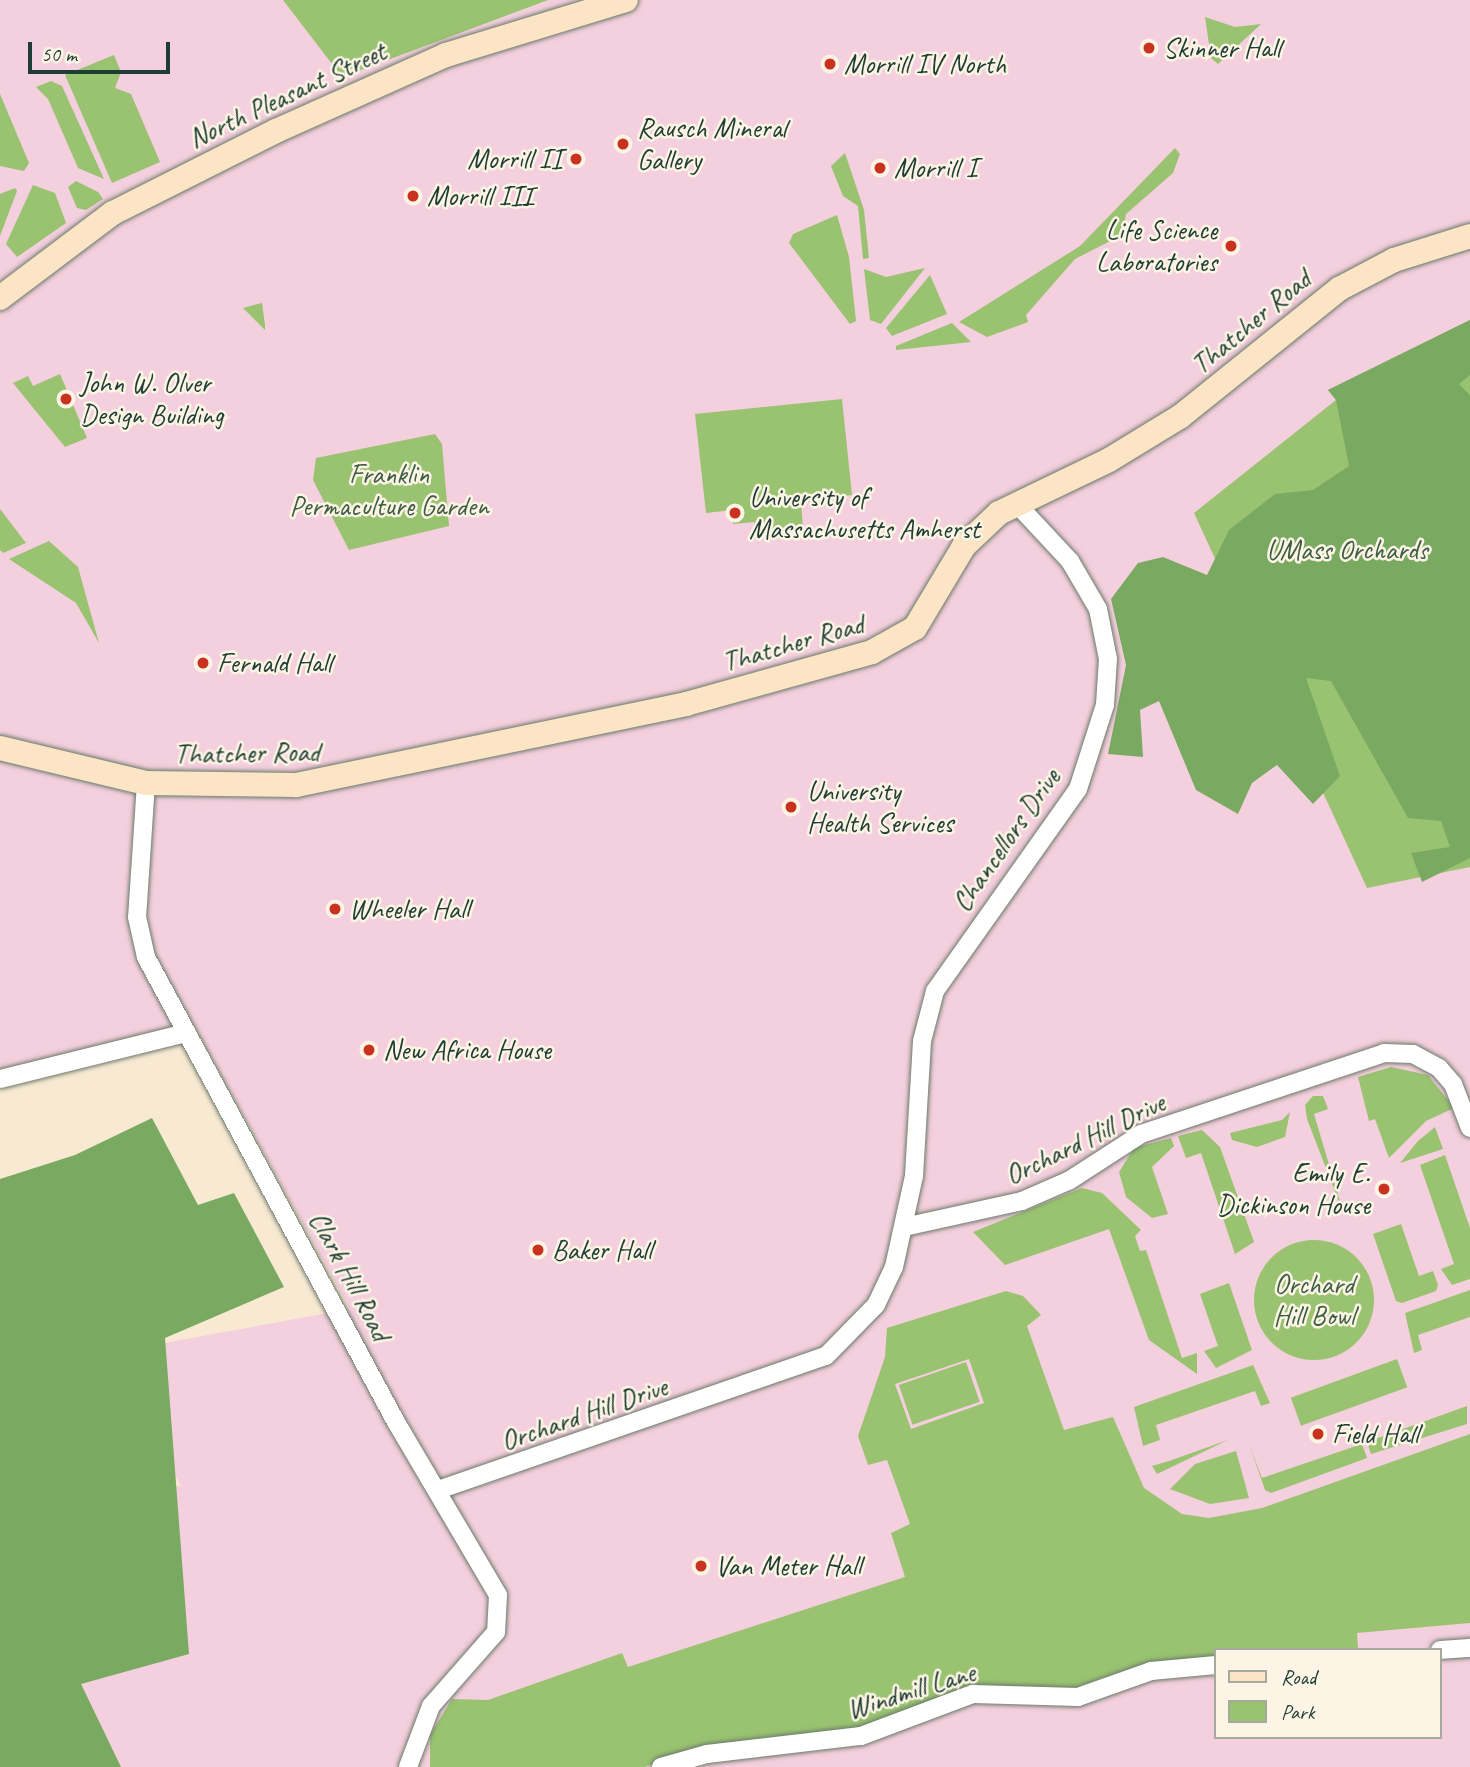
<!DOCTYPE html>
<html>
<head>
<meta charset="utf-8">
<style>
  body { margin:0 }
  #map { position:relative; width:1470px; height:1767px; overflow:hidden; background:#f8e9d2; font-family:Caveat,sans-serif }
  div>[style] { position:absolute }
  .built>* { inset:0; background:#f4cfdd }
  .green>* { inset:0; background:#99c370; transform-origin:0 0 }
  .round { border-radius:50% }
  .forest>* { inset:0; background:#7aa962 }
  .roads { filter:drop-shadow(0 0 2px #6b796b) drop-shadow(0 0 2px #6b796b) }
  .street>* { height:18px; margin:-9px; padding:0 9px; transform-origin:9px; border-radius:9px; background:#fff }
  .secondary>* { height:24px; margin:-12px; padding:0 12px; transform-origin:12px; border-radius:12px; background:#fce5c4 }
  .dots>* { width:19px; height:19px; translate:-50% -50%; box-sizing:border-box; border:4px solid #fcf5e5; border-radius:50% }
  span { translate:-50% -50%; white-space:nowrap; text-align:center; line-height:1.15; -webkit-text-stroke:5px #fcf5e5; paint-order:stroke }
  .poi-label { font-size:28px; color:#1f3d34 }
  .left { translate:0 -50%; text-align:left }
  .right { translate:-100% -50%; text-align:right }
  .street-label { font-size:28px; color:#1f3d34 }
  .park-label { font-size:28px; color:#3e5e43 }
  .legend { position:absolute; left:1214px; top:1648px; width:228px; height:91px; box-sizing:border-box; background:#fcf5e5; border:2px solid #a4ab9e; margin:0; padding:9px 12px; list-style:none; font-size:21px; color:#1f3d34 }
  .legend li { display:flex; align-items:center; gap:14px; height:35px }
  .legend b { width:35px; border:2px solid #a4ab9e }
  .scale { position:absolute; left:28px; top:42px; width:142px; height:32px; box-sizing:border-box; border:4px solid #1f3d34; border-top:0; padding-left:9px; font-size:21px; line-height:24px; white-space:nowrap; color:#1f3d34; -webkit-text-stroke:5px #fcf5e5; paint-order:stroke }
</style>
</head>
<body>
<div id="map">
  <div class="built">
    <i style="clip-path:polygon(evenodd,0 0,1470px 0,1470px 1767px,55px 1767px,0 1505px,181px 1486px,110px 1353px,350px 1309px,194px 1026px,0 1070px,0 0,1216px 1650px,1440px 1650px,1440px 1737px,1216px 1737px,1216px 1650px)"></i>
  </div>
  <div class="green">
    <i style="clip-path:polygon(283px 0,548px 0,342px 77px)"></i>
    <i style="clip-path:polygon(1205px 17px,1235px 27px,1261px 24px,1218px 64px,1211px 58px)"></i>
    <i style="clip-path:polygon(114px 55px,121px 72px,115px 88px,131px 94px,160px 162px,112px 183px,65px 75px)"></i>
    <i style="clip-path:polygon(51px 81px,62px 86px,104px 179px,78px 168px,48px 99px,36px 87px)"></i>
    <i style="clip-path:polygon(0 94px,29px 163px,24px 171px,0 166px)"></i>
    <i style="clip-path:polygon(1175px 148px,1180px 154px,1173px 173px,1126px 214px,1122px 235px,1075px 259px,1026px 315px,1028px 322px,987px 337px,959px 322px,1080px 246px)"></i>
    <i style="clip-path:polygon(845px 153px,864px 210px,869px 258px,863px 259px,858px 206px,843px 196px,831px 166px)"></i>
    <i style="clip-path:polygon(76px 181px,98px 192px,103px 199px,86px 210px,77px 208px,68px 187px)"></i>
    <i style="clip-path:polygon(33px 185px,55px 193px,66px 223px,17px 257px,6px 244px)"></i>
    <i style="clip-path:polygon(15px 188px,17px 191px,0 236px,0 194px)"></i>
    <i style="clip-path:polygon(837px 215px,849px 257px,856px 321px,850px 324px,789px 243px,793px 234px)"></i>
    <i style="clip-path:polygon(925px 268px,881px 324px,870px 320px,864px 269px,886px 277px)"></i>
    <i style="clip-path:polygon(930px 275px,947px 314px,892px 336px,886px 328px)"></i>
    <i style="clip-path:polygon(262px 303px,265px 325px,265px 330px,243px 308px)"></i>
    <i style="clip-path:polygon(1470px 320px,1470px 867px,1367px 888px,1194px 513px,1336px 400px,1328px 390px)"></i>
    <i style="clip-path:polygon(952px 323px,971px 342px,896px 350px,896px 346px)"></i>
    <i style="clip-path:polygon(60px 374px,87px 438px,65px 447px,13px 383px,28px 376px,33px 386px)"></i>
    <i style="clip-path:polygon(842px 399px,852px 495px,801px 503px,803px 527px,755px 534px,754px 522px,733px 524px,732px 510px,706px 513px,695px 414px)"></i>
    <i style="clip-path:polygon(435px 434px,442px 444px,449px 526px,349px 550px,313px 480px,316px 458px)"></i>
    <i style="clip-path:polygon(0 509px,26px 543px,3px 553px,0 550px)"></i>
    <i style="clip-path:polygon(49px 541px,78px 567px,99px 643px,76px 603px,9px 559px)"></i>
    <i style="clip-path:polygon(1391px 1067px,1428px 1075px,1454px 1108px,1426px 1121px,1389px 1158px,1375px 1119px,1369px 1121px,1358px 1077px)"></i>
    <i style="clip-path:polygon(1313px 1096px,1323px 1096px,1328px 1109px,1314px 1114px,1344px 1215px,1307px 1119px,1305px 1105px)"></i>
    <i style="clip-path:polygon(1290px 1112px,1285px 1137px,1257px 1147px,1232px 1140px,1230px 1133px,1282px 1120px)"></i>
    <i style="clip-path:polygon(1435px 1127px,1443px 1149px,1400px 1163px,1418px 1141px)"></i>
    <i style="clip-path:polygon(1202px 1130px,1220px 1147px,1254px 1242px,1235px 1254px,1201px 1153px,1186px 1158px,1178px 1136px)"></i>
    <i style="clip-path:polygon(1171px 1138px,1174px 1146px,1152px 1167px,1168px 1214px,1152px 1218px,1126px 1197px,1119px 1172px,1134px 1148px)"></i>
    <i style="clip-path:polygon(1445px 1155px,1470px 1228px,1470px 1279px,1452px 1285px,1441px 1269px,1454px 1264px,1420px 1165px)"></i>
    <i style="clip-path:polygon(1082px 1188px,1102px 1193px,1141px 1230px,1135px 1236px,1140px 1251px,1146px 1250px,1182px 1358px,1197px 1353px,1197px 1374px,1149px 1340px,1109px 1229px,1005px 1265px,973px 1232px)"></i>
    <i style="clip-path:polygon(1401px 1224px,1419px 1276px,1433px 1271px,1438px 1285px,1436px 1291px,1402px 1303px,1396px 1301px,1373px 1234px)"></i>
    <i class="round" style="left:1254px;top:1240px;width:120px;height:120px"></i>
    <i style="clip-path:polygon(1229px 1283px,1252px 1350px,1216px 1368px,1204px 1351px,1218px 1346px,1200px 1294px)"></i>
    <i style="clip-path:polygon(1470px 1290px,1470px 1317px,1418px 1335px,1422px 1350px,1414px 1353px,1405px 1313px)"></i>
    <i style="clip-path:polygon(evenodd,1006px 1291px,1023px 1296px,1041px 1315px,1027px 1326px,1064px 1430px,1113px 1417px,1144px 1488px,1182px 1514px,1209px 1518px,1262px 1508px,1470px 1434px,1470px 1623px,1357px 1633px,1358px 1648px,1216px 1650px,1216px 1657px,1147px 1663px,1071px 1689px,985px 1686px,856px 1731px,703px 1745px,645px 1767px,430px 1767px,430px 1735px,452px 1699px,488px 1700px,622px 1653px,628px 1667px,905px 1577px,891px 1533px,910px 1524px,887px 1460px,868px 1465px,858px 1436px,885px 1357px,887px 1328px,1006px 1291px,969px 1359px,984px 1403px,911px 1429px,895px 1384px,969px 1359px)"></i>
    <i style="left:1397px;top:1359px;width:30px;height:113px;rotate:70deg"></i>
    <i style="left:966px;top:1362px;width:42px;height:71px;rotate:71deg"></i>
    <i style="clip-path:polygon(1253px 1365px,1270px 1403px,1261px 1406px,1255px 1391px,1156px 1425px,1160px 1440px,1143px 1446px,1134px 1407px)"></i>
    <i style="clip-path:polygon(1467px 1406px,1467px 1424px,1371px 1454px,1367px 1442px)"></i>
    <i style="clip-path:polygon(1228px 1440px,1157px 1474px,1152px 1466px,1169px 1461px)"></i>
    <i style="clip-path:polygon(1362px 1444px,1367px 1458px,1271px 1493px,1265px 1490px,1250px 1447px,1262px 1478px)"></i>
    <i style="clip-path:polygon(1236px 1451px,1249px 1498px,1210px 1504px,1170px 1489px,1195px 1464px)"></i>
  </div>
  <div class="forest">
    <i style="clip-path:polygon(1470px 320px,1470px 375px,1459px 384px,1470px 395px,1470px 858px,1422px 882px,1411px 853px,1450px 847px,1441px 821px,1408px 818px,1331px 681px,1306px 678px,1340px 776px,1313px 804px,1277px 765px,1252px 783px,1238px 814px,1196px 790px,1159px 701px,1140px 710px,1143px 757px,1108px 754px,1126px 665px,1111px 599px,1138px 563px,1163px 557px,1207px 575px,1229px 530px,1275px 494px,1313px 490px,1349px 466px,1336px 400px,1328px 390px)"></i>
    <i style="clip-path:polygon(152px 1118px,198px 1205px,234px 1193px,284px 1287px,165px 1338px,189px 1654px,81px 1684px,121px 1767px,0 1767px,0 1179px,75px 1155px)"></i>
  </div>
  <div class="roads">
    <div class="street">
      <i style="left:146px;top:783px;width:134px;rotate:93.8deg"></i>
      <i style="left:137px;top:917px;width:41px;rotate:77.3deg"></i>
      <i style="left:146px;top:957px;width:528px;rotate:61.74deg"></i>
      <i style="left:396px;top:1422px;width:201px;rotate:59.5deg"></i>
      <i style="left:498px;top:1595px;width:37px;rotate:93deg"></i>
      <i style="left:496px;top:1632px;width:98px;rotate:131.3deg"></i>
      <i style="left:431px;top:1706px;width:65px;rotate:110.7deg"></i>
      <i style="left:0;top:1079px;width:192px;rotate:-13.9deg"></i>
      <i style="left:904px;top:1227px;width:121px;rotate:-12.4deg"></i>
      <i style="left:1022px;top:1201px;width:52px;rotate:-23.6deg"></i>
      <i style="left:1070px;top:1180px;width:85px;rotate:-32.9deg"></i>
      <i style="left:1141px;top:1134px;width:256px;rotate:-18.4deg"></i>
      <i style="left:1384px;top:1053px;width:29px;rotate:2deg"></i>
      <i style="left:1413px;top:1054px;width:30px;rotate:28deg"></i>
      <i style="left:1439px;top:1068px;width:21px;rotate:49deg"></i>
      <i style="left:1453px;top:1084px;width:47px;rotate:68.9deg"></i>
      <i style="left:438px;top:1490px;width:410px;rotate:-19.1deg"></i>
      <i style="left:826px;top:1356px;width:71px;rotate:-45.6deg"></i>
      <i style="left:876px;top:1305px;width:42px;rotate:-64.7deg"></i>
      <i style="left:894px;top:1267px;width:93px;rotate:-77.6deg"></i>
      <i style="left:914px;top:1176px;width:135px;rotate:-86.6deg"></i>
      <i style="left:922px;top:1041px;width:52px;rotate:-75.4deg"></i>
      <i style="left:935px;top:991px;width:247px;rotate:-54.7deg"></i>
      <i style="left:1078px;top:789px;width:88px;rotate:-72.2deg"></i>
      <i style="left:1105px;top:705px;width:46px;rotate:-86.3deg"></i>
      <i style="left:1108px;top:659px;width:51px;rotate:-101.3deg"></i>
      <i style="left:1098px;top:609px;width:56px;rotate:-120.3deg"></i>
      <i style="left:1070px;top:561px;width:79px;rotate:-133deg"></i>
      <i style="left:1440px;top:1650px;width:30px;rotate:-4deg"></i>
      <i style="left:661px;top:1767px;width:48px;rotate:-15.8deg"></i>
      <i style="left:707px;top:1754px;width:155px;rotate:-6.7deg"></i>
      <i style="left:861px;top:1736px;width:120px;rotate:-20.6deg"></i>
      <i style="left:973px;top:1694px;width:105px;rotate:1.6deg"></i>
      <i style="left:1078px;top:1697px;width:77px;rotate:-19.6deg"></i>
      <i style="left:1151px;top:1671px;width:65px;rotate:-5.3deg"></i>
    </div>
    <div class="secondary">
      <i style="left:0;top:298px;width:141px;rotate:-37deg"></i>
      <i style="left:113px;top:213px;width:182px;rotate:-26.7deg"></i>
      <i style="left:276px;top:131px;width:186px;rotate:-24.1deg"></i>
      <i style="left:446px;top:55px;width:188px;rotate:-17deg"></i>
      <i style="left:0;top:748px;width:150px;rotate:13.5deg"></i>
      <i style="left:146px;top:783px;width:150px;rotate:0.8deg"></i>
      <i style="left:296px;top:785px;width:398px;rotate:-11.7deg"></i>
      <i style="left:686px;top:704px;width:193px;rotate:-15.6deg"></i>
      <i style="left:872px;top:652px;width:49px;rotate:-29.2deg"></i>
      <i style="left:915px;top:628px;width:96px;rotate:-59.1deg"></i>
      <i style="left:964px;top:546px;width:48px;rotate:-43.3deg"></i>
      <i style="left:999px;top:513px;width:122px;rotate:-25.7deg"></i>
      <i style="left:1109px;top:460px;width:84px;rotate:-31.4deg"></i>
      <i style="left:1181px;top:416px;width:203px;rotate:-38.8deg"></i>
      <i style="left:1339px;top:289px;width:62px;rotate:-27.8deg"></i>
      <i style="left:1394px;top:260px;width:80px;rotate:-17.5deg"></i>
    </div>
  </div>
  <div class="dots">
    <i style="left:1149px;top:48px;background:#c8321e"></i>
    <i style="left:830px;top:64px;background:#c8321e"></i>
    <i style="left:623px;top:144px;background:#c8321e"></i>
    <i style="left:576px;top:159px;background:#c8321e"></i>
    <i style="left:880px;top:168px;background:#c8321e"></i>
    <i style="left:413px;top:196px;background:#c8321e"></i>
    <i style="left:1231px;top:246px;background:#c8321e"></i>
    <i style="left:66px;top:399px;background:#c8321e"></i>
    <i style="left:735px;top:513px;background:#c8321e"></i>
    <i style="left:203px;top:663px;background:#c8321e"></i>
    <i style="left:791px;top:807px;background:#c8321e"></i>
    <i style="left:335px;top:909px;background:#c8321e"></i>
    <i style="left:369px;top:1050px;background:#c8321e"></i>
    <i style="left:1384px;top:1189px;background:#c8321e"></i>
    <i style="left:538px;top:1250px;background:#c8321e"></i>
    <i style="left:1318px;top:1434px;background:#c8321e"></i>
    <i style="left:701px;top:1566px;background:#c8321e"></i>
  </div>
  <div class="poi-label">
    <span class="left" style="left:1163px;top:48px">Skinner Hall</span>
    <span class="left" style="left:844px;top:64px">Morrill IV North</span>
    <span class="left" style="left:637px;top:144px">Rausch Mineral<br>Gallery</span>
    <span class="right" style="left:562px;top:159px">Morrill II</span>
    <span class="left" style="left:894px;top:168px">Morrill I</span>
    <span class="left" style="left:427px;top:196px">Morrill III</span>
    <span class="right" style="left:1217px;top:246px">Life Science<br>Laboratories</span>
    <span class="left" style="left:80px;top:399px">John W. Olver<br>Design Building</span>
    <span class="left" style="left:749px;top:513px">University of<br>Massachusetts Amherst</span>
    <span class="left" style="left:217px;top:663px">Fernald Hall</span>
    <span class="left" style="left:807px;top:807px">University<br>Health Services</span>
    <span class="left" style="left:349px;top:909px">Wheeler Hall</span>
    <span class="left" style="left:383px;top:1050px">New Africa House</span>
    <span class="right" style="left:1370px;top:1189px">Emily E.<br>Dickinson House</span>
    <span class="left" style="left:552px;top:1250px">Baker Hall</span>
    <span class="left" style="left:1332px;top:1434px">Field Hall</span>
    <span class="left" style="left:715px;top:1566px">Van Meter Hall</span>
  </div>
  <div class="street-label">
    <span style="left:287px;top:95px;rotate:-25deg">North Pleasant Street</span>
    <span style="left:1251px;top:322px;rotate:-40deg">Thatcher Road</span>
    <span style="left:793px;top:643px;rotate:-16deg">Thatcher Road</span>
    <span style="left:247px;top:753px;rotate:-1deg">Thatcher Road</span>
    <span style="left:1006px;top:840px;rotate:-55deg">Chancellors Drive</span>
    <span style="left:1085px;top:1139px;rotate:-26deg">Orchard Hill Drive</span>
    <span style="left:350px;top:1276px;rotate:62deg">Clark Hill Road</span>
    <span style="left:584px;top:1414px;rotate:-19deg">Orchard Hill Drive</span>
    <span style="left:911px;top:1691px;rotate:-17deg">Windmill Lane</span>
  </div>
  <div class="park-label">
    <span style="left:389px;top:490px">Franklin<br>Permaculture Garden</span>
    <span style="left:1347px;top:550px">UMass Orchards</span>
    <span style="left:1314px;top:1300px">Orchard<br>Hill Bowl</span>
  </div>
  <ul class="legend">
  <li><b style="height:9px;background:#fce5c4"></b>Road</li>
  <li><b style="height:19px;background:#99c370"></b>Park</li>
  </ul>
  <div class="scale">50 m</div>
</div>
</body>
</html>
